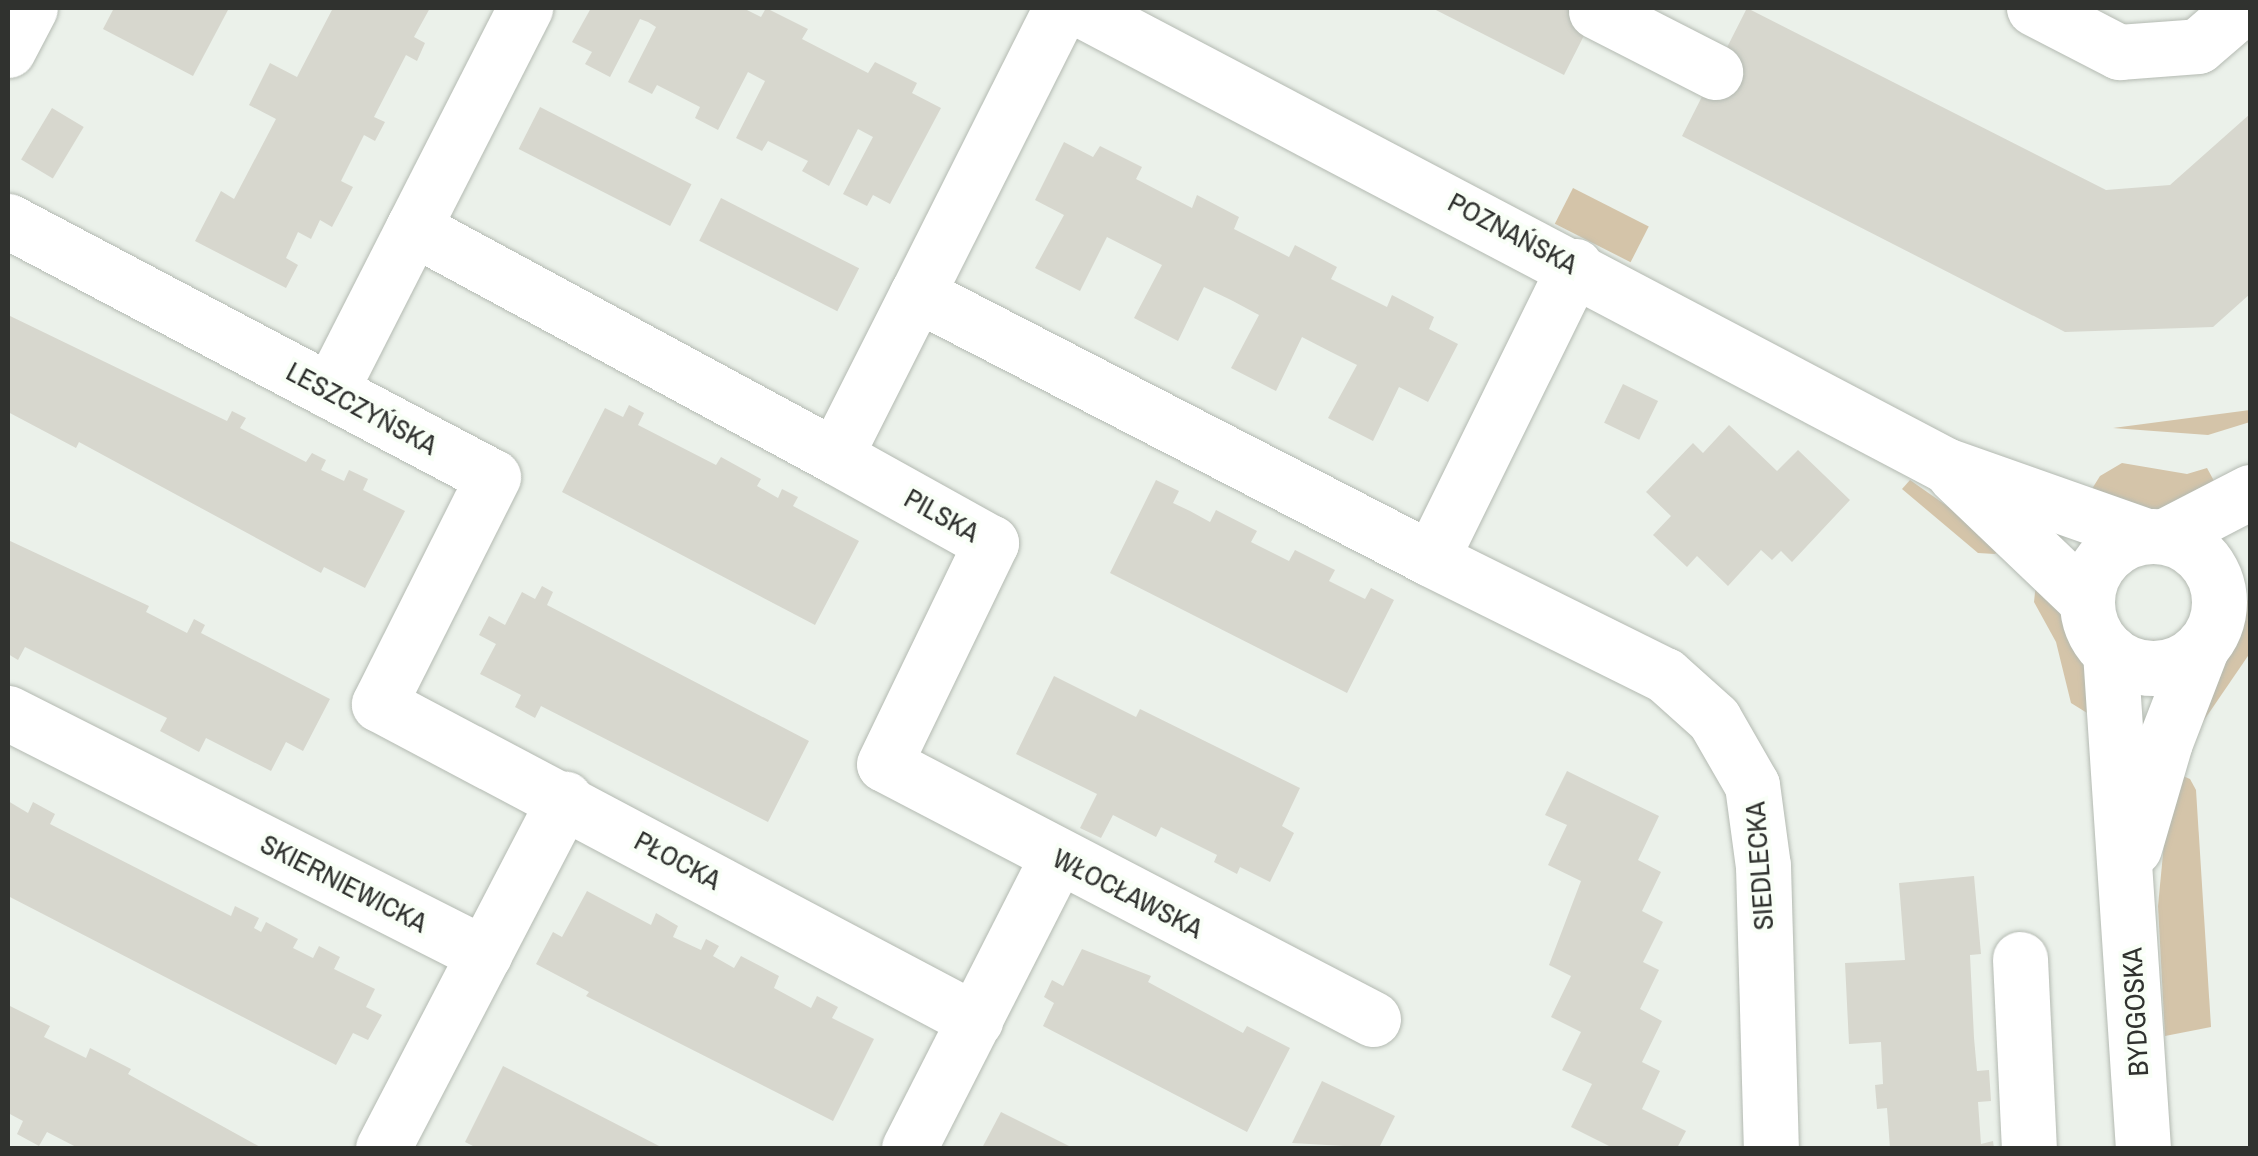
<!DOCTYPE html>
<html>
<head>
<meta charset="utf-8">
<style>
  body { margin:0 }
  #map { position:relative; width:2258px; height:1156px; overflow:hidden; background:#ebf1ea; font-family:"Archivo Narrow",sans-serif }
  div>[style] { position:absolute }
  .green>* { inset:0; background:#d4c4a9; transform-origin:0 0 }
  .building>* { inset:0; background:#d7d7ce; transform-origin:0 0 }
  .roads { filter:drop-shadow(0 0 2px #b4bab2) drop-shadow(0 0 2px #b4bab2) }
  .minor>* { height:55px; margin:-27.5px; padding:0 27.5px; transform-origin:27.5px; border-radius:27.5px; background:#fff }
  .minor>.ring { margin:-27.5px; padding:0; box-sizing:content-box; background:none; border:55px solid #fff; border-radius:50% }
  span { translate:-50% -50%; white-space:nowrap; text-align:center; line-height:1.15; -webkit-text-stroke:8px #f9fff7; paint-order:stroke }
  .street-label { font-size:28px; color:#30322f }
  .frame { position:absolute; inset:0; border:10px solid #30322f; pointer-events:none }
</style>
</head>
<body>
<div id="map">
  <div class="green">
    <i style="left:1573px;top:188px;width:85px;height:40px;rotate:27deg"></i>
    <i style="clip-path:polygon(2250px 410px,2250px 422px,2208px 435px,2113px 428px)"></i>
    <i style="clip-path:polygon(2122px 463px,2187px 474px,2207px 468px,2219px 490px,2169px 519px,2085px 500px,2100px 476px)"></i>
    <i style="clip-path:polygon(1910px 480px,2004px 546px,1995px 554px,1978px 553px,1902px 489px)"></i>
    <i style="clip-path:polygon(2036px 583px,2067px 612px,2081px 643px,2092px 716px,2071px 703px,2056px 642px,2034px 602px)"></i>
    <i style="clip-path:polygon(2250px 596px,2250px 653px,2198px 729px,2212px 660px)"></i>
    <i style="clip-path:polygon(2171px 771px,2190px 779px,2196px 790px,2211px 1027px,2165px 1036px,2158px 906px)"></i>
  </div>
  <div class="building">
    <i style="clip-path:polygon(114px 8px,229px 8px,193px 76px,103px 29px)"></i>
    <i style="clip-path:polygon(333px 8px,430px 8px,414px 37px,425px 43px,417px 61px,406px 55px,374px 117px,385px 122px,375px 141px,364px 135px,341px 181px,353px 187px,332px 227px,320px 220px,311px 239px,298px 232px,286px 258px,298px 265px,286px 288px,195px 241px,221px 191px,234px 199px,276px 119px,249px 105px,270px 63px,297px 77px)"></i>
    <i style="clip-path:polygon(591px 8px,743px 8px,761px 17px,766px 8px,808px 29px,802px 39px,868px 73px,875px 62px,917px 83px,912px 93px,941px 108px,890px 204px,873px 195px,867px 206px,843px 194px,873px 137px,858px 129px,829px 186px,802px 171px,808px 161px,768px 141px,762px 151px,736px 138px,765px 81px,748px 72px,718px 130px,695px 118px,700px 107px,657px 85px,652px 94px,628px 82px,656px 27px,648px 22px,640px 19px,610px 77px,585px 64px,592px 52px,572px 42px)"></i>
    <i style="clip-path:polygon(1432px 8px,1598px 8px,1564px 75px)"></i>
    <i style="clip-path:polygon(1747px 8px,2106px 190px,2170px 185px,2250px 114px,2250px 294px,2213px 327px,2065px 332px,1682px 136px)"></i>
    <i style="left:540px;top:107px;width:170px;height:47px;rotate:27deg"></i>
    <i style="left:52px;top:108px;width:37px;height:60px;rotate:31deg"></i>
    <i style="clip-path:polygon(1064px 142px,1093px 157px,1100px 146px,1142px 167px,1136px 179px,1192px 208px,1197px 195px,1239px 217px,1234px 229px,1289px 257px,1295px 245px,1337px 267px,1331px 279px,1387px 307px,1392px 295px,1434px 317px,1429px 329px,1458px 344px,1428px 402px,1399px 387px,1373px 441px,1328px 418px,1357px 365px,1329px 351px,1302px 337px,1276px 391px,1231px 368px,1259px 315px,1231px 300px,1204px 287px,1178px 341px,1134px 318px,1162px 265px,1107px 237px,1080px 291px,1035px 268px,1064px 215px,1035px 200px)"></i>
    <i style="left:721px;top:198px;width:155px;height:48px;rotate:27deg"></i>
    <i style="clip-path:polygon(8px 315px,227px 421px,232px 411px,246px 418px,240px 428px,306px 462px,312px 453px,326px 460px,321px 470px,344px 481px,349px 470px,368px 479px,363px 490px,405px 511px,365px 588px,324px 567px,321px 573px,79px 442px,76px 448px,8px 412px)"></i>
    <i style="left:1623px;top:384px;width:39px;height:43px;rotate:26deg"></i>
    <i style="clip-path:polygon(629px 405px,644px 413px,638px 425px,716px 465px,721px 457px,761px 479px,757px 486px,778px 498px,782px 489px,798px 497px,793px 506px,859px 541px,815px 625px,562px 492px,605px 408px,623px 417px)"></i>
    <i style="clip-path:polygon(1729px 425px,1777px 471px,1798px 450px,1850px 500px,1792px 562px,1781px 551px,1772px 560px,1761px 550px,1728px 586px,1697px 556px,1687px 567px,1653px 535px,1671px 516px,1646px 492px,1693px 443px,1703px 453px)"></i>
    <i style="clip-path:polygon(1156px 480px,1179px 491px,1173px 503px,1190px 511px,1210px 522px,1216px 510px,1257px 531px,1251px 542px,1289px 561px,1295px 550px,1335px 570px,1329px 581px,1365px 599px,1371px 588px,1394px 600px,1347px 693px,1110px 573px)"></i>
    <i style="clip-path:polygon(8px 540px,149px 606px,146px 612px,187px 633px,194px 619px,205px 625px,201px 633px,330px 699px,303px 751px,286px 742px,271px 771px,206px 738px,199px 752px,160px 731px,167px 718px,25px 647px,18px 660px,8px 654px)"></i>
    <i style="clip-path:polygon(542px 586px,553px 592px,547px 605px,809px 741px,768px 822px,541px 706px,535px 718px,515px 707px,521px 695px,480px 674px,496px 644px,479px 635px,489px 616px,505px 625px,522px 592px,535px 599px)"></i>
    <i style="clip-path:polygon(1054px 676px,1136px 717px,1140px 709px,1300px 788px,1282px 826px,1294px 833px,1270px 882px,1240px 867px,1237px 874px,1214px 862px,1217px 855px,1161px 827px,1156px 837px,1113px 815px,1101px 838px,1080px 828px,1097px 794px,1016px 754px)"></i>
    <i style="clip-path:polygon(1567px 771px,1659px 816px,1638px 860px,1661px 872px,1642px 911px,1663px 922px,1643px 962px,1659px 970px,1640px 1009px,1662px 1021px,1642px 1062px,1660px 1071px,1642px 1109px,1686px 1131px,1677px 1148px,1613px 1148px,1571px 1127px,1592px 1084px,1562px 1070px,1581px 1032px,1551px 1017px,1571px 976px,1549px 965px,1581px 881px,1548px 865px,1567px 825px,1545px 815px)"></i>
    <i style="clip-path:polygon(8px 801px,28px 813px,33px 802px,55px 814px,50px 824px,231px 916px,235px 906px,259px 918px,254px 928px,261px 932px,266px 922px,298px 939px,293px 948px,313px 958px,319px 946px,340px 957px,334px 969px,375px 989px,366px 1007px,382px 1015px,368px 1040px,353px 1033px,336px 1065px,8px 896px)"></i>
    <i style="clip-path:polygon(1974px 876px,1981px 954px,1970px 955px,1974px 1038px,1977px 1071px,1989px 1070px,1991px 1101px,1978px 1102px,1981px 1144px,1993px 1141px,1994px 1148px,1890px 1148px,1887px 1108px,1877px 1109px,1875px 1085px,1883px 1084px,1881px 1042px,1849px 1044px,1845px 963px,1905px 960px,1899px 883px)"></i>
    <i style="clip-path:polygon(587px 891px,651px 925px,656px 913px,678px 926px,673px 937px,701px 950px,706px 939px,719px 946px,713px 956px,734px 968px,741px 956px,779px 976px,774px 988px,811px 1008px,817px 996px,838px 1007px,832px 1018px,874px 1039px,833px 1121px,586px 996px,589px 992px,536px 964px,553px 932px,562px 937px)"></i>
    <i style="clip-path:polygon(1082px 949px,1151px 976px,1148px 982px,1243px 1033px,1247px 1026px,1290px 1048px,1247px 1132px,1043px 1026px,1054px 1003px,1044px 997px,1052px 980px,1063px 986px)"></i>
    <i style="clip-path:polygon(10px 1006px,50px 1026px,44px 1037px,86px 1058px,90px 1048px,131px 1069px,128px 1074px,262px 1148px,78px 1148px,47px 1132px,39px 1146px,17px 1134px,23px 1121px,8px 1113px)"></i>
    <i style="clip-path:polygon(503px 1066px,585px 1108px,663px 1148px,477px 1148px,465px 1142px)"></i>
    <i style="clip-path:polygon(1322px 1081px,1395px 1116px,1379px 1148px,1292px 1143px)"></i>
    <i style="clip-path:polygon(1001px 1112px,1073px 1148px,982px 1148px)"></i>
  </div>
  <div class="roads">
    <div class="minor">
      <i style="left:1078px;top:8px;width:980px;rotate:27.79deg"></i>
      <i style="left:1945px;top:465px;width:214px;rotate:19.4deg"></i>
      <i style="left:2034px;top:8px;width:96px;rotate:27.4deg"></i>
      <i style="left:2119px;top:52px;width:79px;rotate:-4.3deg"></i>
      <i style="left:2198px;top:46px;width:58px;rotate:-40.8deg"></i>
      <i style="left:1596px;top:11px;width:134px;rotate:27.1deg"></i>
      <i style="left:8px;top:50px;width:47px;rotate:-62.4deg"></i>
      <i style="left:8px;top:221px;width:548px;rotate:27.83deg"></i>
      <i style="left:493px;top:477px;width:254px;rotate:116.7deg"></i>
      <i style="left:379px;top:704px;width:675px;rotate:27.93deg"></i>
      <i style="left:413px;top:228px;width:480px;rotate:28.4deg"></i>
      <i style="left:1575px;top:266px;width:326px;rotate:116.2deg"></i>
      <i style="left:1431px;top:559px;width:261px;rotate:26.4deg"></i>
      <i style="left:1665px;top:675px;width:66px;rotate:41.9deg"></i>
      <i style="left:1714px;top:719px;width:76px;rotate:60.1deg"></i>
      <i style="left:1752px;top:785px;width:82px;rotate:82.3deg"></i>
      <i style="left:1763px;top:866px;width:282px;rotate:88.4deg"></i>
      <i style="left:917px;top:294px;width:320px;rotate:-63.3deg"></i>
      <i style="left:330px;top:391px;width:430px;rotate:-63deg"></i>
      <i style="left:1954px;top:474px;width:184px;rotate:43.7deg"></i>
      <i style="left:2165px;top:536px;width:96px;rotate:-27.4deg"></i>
      <i class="ring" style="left:2087px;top:536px;width:77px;height:77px"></i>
      <i style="left:2110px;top:652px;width:497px;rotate:86.2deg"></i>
      <i style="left:8px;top:713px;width:534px;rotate:26.85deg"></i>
      <i style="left:2134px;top:848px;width:110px;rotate:-73.7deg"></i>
      <i style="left:2165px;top:742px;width:103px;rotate:-68.9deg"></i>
      <i style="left:2020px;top:959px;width:189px;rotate:87.3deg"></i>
      <i style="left:1373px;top:1019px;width:551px;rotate:-152.46deg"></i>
      <i style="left:884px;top:764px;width:246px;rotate:-64.2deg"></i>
      <i style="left:991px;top:543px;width:179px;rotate:-150.9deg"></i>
      <i style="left:835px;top:456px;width:182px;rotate:-63.2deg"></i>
      <i style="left:917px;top:294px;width:578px;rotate:27.27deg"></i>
      <i style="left:383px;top:1148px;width:394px;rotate:-62.5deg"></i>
      <i style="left:909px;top:1148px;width:326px;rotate:-63deg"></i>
    </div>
  </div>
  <div class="street-label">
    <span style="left:1513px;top:233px;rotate:28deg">POZNAŃSKA</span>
    <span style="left:362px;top:408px;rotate:28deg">LESZCZYŃSKA</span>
    <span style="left:942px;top:515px;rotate:29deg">PILSKA</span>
    <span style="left:678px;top:860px;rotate:28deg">PŁOCKA</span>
    <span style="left:1759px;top:866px;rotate:-94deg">SIEDLECKA</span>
    <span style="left:344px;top:883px;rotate:27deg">SKIERNIEWICKA</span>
    <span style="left:1128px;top:893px;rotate:27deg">WŁOCŁAWSKA</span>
    <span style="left:2135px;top:1012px;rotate:-93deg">BYDGOSKA</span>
  </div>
  <div class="frame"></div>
</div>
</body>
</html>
